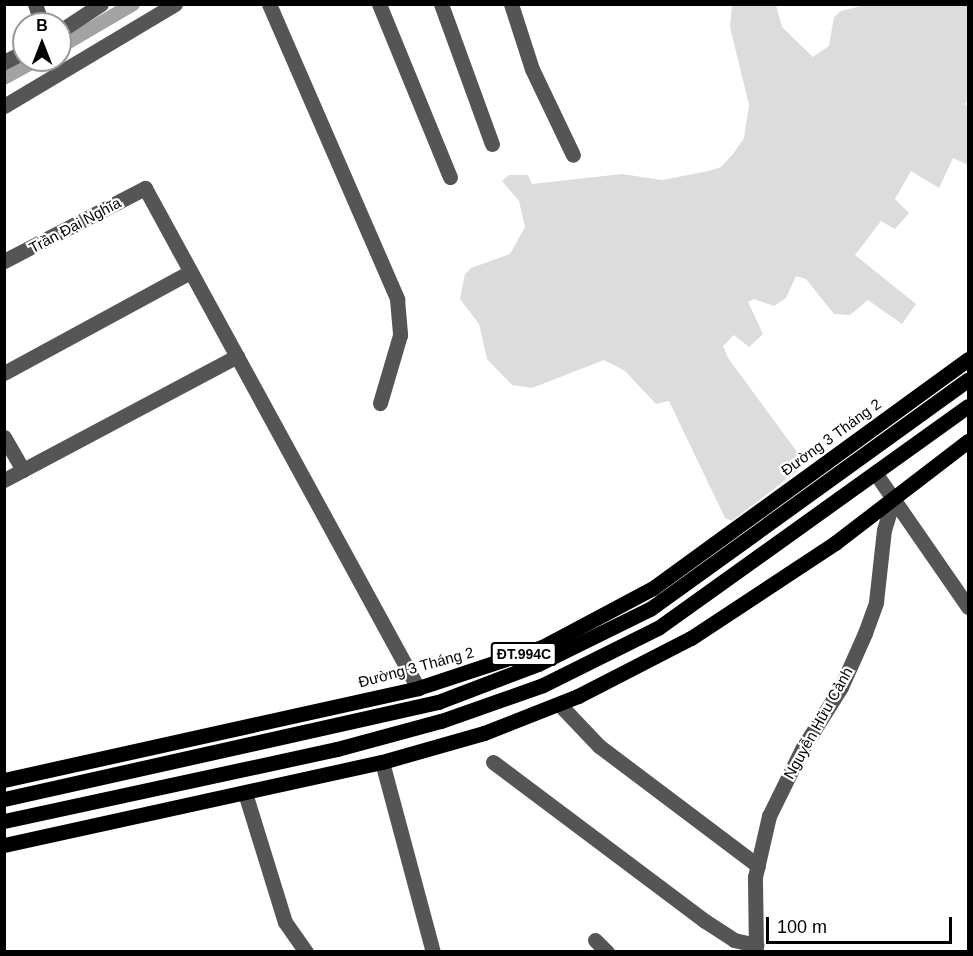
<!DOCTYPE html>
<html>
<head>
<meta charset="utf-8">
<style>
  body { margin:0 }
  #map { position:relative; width:973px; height:956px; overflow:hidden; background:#fff; font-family:Arial,sans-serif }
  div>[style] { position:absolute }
  .green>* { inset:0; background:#dcdcdc }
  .canal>* { height:14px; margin:-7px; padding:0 7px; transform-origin:7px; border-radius:7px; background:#a3a3a3 }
  .minor>* { height:15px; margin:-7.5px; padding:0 7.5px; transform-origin:7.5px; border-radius:7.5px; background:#555 }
  .major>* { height:15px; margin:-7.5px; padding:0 7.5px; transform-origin:7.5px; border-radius:7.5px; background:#000 }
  span { translate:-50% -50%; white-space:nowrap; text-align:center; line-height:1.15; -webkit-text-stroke:4.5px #fff; paint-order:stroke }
  .shield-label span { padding:2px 4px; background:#fff; border:2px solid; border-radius:4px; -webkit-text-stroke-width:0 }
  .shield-label { font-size:14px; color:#000; font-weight:700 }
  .street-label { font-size:15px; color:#000 }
  .frame { position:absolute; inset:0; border:6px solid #000; pointer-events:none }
  .north { position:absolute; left:12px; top:12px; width:60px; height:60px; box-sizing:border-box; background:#fff; border:2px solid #999; border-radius:50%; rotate:0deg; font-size:16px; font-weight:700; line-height:24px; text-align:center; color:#000 }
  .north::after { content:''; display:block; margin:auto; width:21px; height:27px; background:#000; clip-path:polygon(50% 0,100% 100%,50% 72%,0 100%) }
  .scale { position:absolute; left:766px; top:917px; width:186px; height:27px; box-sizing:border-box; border:3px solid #000; border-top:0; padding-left:8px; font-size:18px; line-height:21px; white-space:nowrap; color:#000; -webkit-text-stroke:4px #fff; paint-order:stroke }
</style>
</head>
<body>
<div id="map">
  <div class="green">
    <i style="clip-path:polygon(732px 5px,776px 5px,782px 27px,813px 57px,829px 46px,834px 17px,841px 11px,865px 5px,968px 5px,968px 100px,965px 104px,968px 107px,968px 165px,953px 158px,939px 188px,911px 171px,895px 199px,909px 213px,895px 229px,881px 221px,855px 255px,916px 304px,902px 324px,868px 300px,850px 315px,834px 314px,806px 279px,796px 276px,786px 298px,774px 306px,754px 299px,748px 302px,763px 334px,749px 347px,734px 335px,723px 346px,728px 358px,806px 464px,732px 521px,725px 518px,669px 401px,656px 404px,625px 371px,604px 360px,532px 388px,512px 385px,487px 359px,479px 324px,460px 299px,465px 274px,471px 268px,510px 254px,525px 227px,519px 201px,502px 181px,509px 175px,528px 175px,532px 184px,622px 174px,662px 180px,709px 171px,721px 167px,733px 154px,744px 138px,749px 105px,730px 27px)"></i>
  </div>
  <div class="canal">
    <i style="left:60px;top:47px;width:85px;rotate:-30.5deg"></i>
    <i style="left:4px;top:78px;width:37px;rotate:-29deg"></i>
  </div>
  <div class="minor">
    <i style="left:35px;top:4px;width:21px;rotate:71deg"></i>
    <i style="left:269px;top:4px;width:322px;rotate:66.5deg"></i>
    <i style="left:397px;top:299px;width:36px;rotate:85deg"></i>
    <i style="left:400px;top:335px;width:71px;rotate:106.4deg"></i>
    <i style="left:379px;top:4px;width:187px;rotate:67.7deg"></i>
    <i style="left:441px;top:4px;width:149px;rotate:70deg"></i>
    <i style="left:511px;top:4px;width:68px;rotate:72.1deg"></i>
    <i style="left:532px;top:69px;width:95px;rotate:64.5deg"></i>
    <i style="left:60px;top:31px;width:49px;rotate:-33.4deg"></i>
    <i style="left:4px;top:62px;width:22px;rotate:-27deg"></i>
    <i style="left:4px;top:106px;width:199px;rotate:-30.8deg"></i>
    <i style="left:4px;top:261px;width:159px;rotate:-27.4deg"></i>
    <i style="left:145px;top:188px;width:570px;rotate:61.37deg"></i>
    <i style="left:4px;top:373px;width:212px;rotate:-28.5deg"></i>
    <i style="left:4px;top:437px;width:38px;rotate:60deg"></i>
    <i style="left:876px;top:474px;width:162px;rotate:55.3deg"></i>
    <i style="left:4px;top:480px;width:264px;rotate:-28deg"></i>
    <i style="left:559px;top:704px;width:58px;rotate:46.4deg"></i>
    <i style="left:599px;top:746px;width:199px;rotate:37deg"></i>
    <i style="left:382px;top:762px;width:197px;rotate:75deg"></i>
    <i style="left:493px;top:762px;width:265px;rotate:36.9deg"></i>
    <i style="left:705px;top:921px;width:35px;rotate:33deg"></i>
    <i style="left:734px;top:940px;width:23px;rotate:13deg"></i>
    <i style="left:245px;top:793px;width:135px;rotate:72.8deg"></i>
    <i style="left:285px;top:922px;width:37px;rotate:55deg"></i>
    <i style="left:595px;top:940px;width:17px;rotate:45deg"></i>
    <i style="left:756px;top:952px;width:75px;rotate:-90.8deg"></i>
    <i style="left:755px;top:877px;width:63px;rotate:-77.1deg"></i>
    <i style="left:769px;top:816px;width:75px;rotate:-63.8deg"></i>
    <i style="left:802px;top:749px;width:73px;rotate:-57.8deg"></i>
    <i style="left:841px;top:687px;width:59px;rotate:-66deg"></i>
    <i style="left:865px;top:633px;width:33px;rotate:-70deg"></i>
    <i style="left:876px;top:602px;width:72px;rotate:-83.7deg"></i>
    <i style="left:884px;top:530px;width:34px;rotate:-73deg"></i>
  </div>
  <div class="major">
    <i style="left:4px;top:780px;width:424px;rotate:-12.5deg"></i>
    <i style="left:418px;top:688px;width:131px;rotate:-18.3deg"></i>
    <i style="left:542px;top:647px;width:126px;rotate:-28deg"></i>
    <i style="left:653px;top:588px;width:389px;rotate:-36deg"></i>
    <i style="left:4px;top:799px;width:445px;rotate:-12.6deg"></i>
    <i style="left:438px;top:702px;width:107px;rotate:-20.8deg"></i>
    <i style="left:538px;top:664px;width:125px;rotate:-26.2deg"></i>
    <i style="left:650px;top:609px;width:392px;rotate:-35.8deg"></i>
    <i style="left:4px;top:821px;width:341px;rotate:-12.2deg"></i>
    <i style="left:337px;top:749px;width:108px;rotate:-15.1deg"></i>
    <i style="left:441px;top:721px;width:108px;rotate:-19.4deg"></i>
    <i style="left:543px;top:685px;width:128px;rotate:-26.4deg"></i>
    <i style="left:658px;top:628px;width:381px;rotate:-35.6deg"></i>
    <i style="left:4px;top:845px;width:387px;rotate:-12.4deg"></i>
    <i style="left:382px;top:762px;width:106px;rotate:-15.9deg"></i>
    <i style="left:484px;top:733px;width:101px;rotate:-21.5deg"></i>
    <i style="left:578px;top:696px;width:127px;rotate:-27.2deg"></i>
    <i style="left:691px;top:638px;width:173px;rotate:-33.4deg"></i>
    <i style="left:835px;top:543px;width:168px;rotate:-37.5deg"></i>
  </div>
  <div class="shield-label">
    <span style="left:524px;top:654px">ĐT.994C</span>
  </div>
  <div class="street-label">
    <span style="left:75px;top:225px;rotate:-28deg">Trần Đại Nghĩa</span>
    <span style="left:831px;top:437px;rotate:-36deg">Đường 3 Tháng 2</span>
    <span style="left:416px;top:667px;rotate:-15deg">Đường 3 Tháng 2</span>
    <span style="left:818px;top:723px;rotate:-61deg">Nguyễn Hữu Cảnh</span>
  </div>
  <div class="frame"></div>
  <div class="north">B</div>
  <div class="scale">100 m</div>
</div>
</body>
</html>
